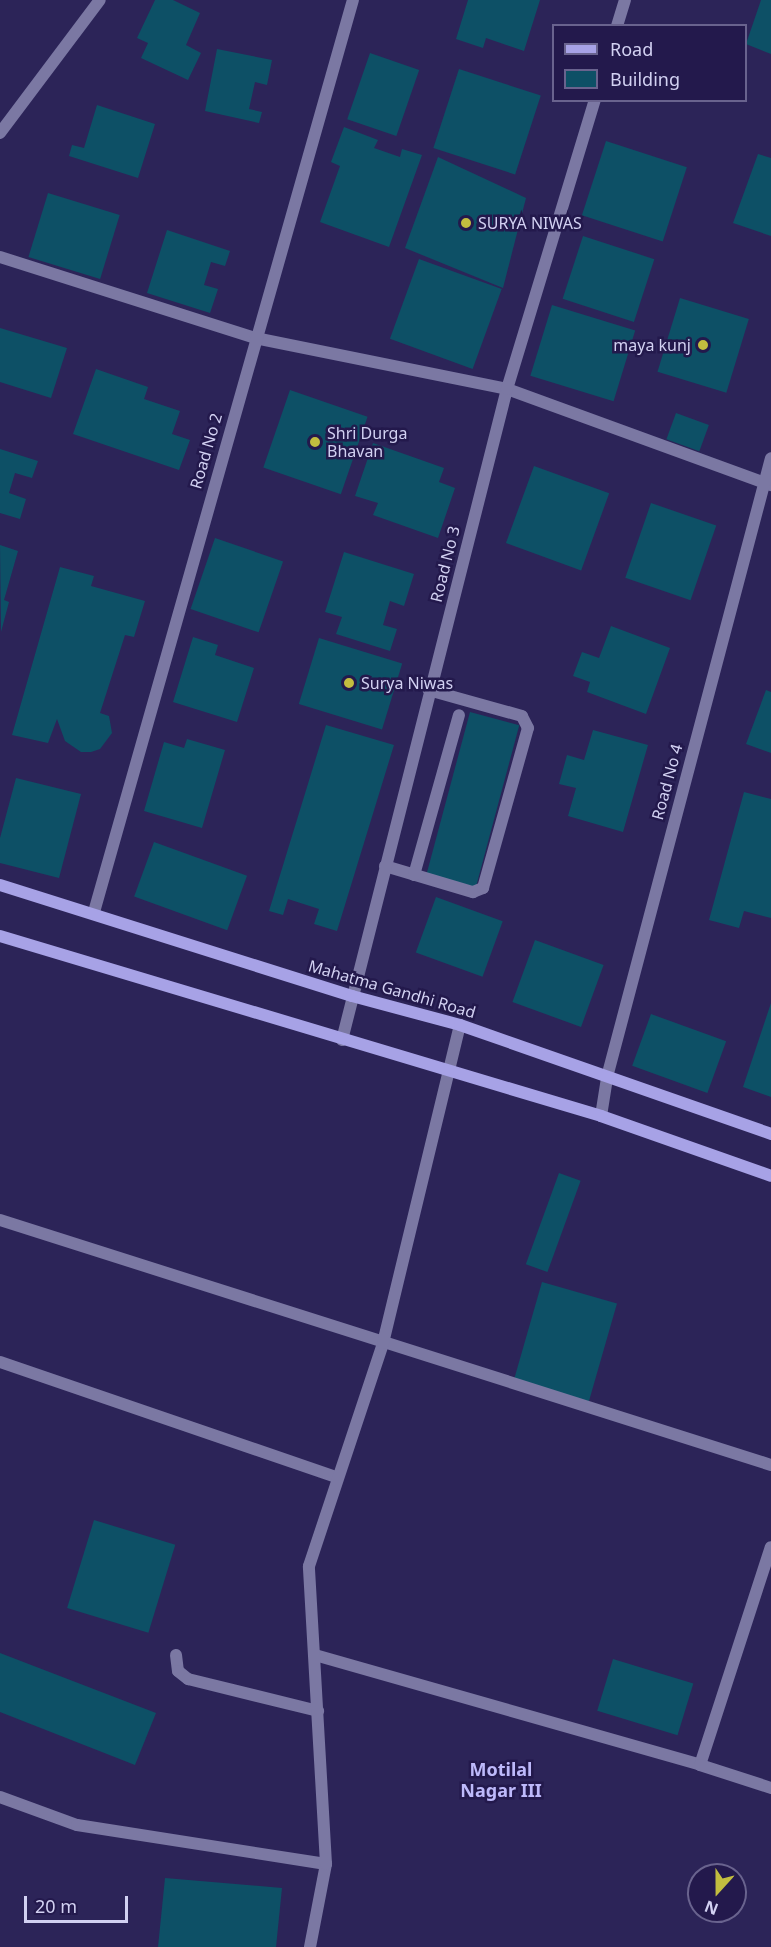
<!DOCTYPE html>
<html>
<head>
<meta charset="utf-8">
<style>
  body { margin:0 }
  #map { position:relative; width:771px; height:1947px; overflow:hidden; background:#2c2458; font-family:"Noto Sans",sans-serif }
  div>[style] { position:absolute }
  .building>* { inset:0; background:#0d5066; transform-origin:0 0 }
  .service>* { height:12px; margin:-6px; padding:0 6px; transform-origin:6px; border-radius:6px; background:#7b78a3 }
  .minor>* { height:12px; margin:-6px; padding:0 6px; transform-origin:6px; border-radius:6px; background:#7b78a3 }
  .secondary>* { height:12px; margin:-6px; padding:0 6px; transform-origin:6px; border-radius:6px; background:#a7a2e6 }
  .dots>* { width:16px; height:16px; translate:-50% -50%; box-sizing:border-box; border:3px solid #23194c; border-radius:50% }
  span { translate:-50% -50%; white-space:nowrap; text-align:center; line-height:1.15; -webkit-text-stroke:5px #23194c; paint-order:stroke }
  .poi-label { font-size:16px; color:#d2d1f2 }
  .left { translate:0 -50%; text-align:left }
  .right { translate:-100% -50%; text-align:right }
  .street-label { font-size:16px; color:#d2d1f2 }
  .neighbourhood-label { font-size:18px; color:#bdb9fa; font-weight:700 }
  .legend { position:absolute; left:552px; top:24px; width:195px; height:78px; box-sizing:border-box; background:#23194c; border:2px solid #69638e; margin:0; padding:8px 10px; list-style:none; font-size:18px; color:#d2d1f2 }
  .legend li { display:flex; align-items:center; gap:12px; height:30px }
  .legend b { width:30px; border:2px solid #69638e }
  .north { position:absolute; left:687px; top:1863px; width:60px; height:60px; box-sizing:border-box; background:#23194c; border:2px solid #69638e; border-radius:50%; rotate:201deg; font-size:16px; font-weight:700; line-height:24px; text-align:center; color:#d2d1f2 }
  .north::after { content:''; display:block; margin:auto; width:21px; height:27px; background:#c2bd3f; clip-path:polygon(50% 0,100% 100%,50% 72%,0 100%) }
  .scale { position:absolute; left:24px; top:1896px; width:104px; height:27px; box-sizing:border-box; border:3px solid #d2d1f2; border-top:0; padding-left:8px; font-size:18px; line-height:21px; white-space:nowrap; color:#d2d1f2; -webkit-text-stroke:4px #23194c; paint-order:stroke }
</style>
</head>
<body>
<div id="map">
  <div class="building">
    <i style="clip-path:polygon(155px 0,173px 0,200px 13px,186px 45px,201px 53px,188px 80px,141px 58px,148px 43px,137px 38px)"></i>
    <i style="clip-path:polygon(468px 0,540px 0,524px 51px,486px 38px,483px 48px,456px 39px)"></i>
    <i style="clip-path:polygon(761px 0,771px 0,771px 54px,746px 44px)"></i>
    <i style="clip-path:polygon(217px 49px,272px 60px,267px 85px,255px 82px,249px 109px,262px 112px,259px 123px,205px 111px)"></i>
    <i style="left:370px;top:53px;width:52px;height:70px;rotate:19deg"></i>
    <i style="left:459px;top:69px;width:86px;height:83px;rotate:18deg"></i>
    <i style="clip-path:polygon(97px 105px,155px 124px,138px 178px,69px 156px,72px 145px,84px 148px)"></i>
    <i style="clip-path:polygon(344px 127px,378px 140px,374px 148px,400px 157px,402px 149px,422px 155px,389px 247px,320px 222px,340px 166px,331px 162px)"></i>
    <i style="left:606px;top:141px;width:85px;height:78px;rotate:18deg"></i>
    <i style="clip-path:polygon(758px 154px,771px 158px,771px 236px,733px 223px)"></i>
    <i style="clip-path:polygon(438px 157px,526px 198px,503px 288px,405px 248px)"></i>
    <i style="left:48px;top:193px;width:75px;height:67px;rotate:17deg"></i>
    <i style="clip-path:polygon(167px 230px,230px 251px,225px 266px,211px 262px,204px 285px,218px 289px,210px 313px,147px 293px)"></i>
    <i style="left:583px;top:236px;width:75px;height:66px;rotate:18deg"></i>
    <i style="left:419px;top:259px;width:88px;height:85px;rotate:20deg"></i>
    <i style="left:680px;top:298px;width:72px;height:77px;rotate:17deg"></i>
    <i style="left:552px;top:305px;width:87px;height:74px;rotate:17deg"></i>
    <i style="clip-path:polygon(0 328px,67px 348px,51px 398px,0 382px)"></i>
    <i style="clip-path:polygon(96px 369px,148px 387px,144px 399px,180px 411px,172px 434px,190px 440px,179px 470px,73px 434px)"></i>
    <i style="left:290px;top:390px;width:82px;height:82px;rotate:19deg"></i>
    <i style="left:676px;top:413px;width:35px;height:28px;rotate:20deg"></i>
    <i style="clip-path:polygon(373px 443px,444px 468px,439px 482px,455px 488px,438px 538px,373px 515px,378px 503px,355px 496px)"></i>
    <i style="clip-path:polygon(0 449px,38px 461px,32px 478px,15px 473px,9px 493px,26px 499px,20px 519px,0 513px)"></i>
    <i style="left:534px;top:466px;width:80px;height:82px;rotate:20deg"></i>
    <i style="left:651px;top:503px;width:69px;height:79px;rotate:19deg"></i>
    <i style="left:215px;top:538px;width:72px;height:75px;rotate:19deg"></i>
    <i style="clip-path:polygon(0 545px,18px 551px,4px 600px,9px 602px,1px 632px)"></i>
    <i style="clip-path:polygon(344px 552px,414px 574px,404px 606px,390px 601px,383px 625px,397px 629px,390px 651px,336px 634px,342px 617px,325px 612px)"></i>
    <i style="clip-path:polygon(60px 567px,94px 576px,91px 586px,145px 601px,134px 637px,125px 635px,100px 713px,109px 716px,112px 733px,100px 749px,91px 752px,81px 752px,65px 741px,57px 719px,48px 743px,12px 735px)"></i>
    <i style="clip-path:polygon(611px 626px,670px 648px,646px 714px,587px 692px,590px 682px,573px 676px,582px 652px,599px 658px)"></i>
    <i style="clip-path:polygon(193px 637px,218px 645px,215px 655px,254px 668px,237px 722px,173px 702px)"></i>
    <i style="left:319px;top:638px;width:87px;height:69px;rotate:17deg"></i>
    <i style="clip-path:polygon(766px 690px,771px 692px,771px 753px,746px 744px)"></i>
    <i style="left:470px;top:712px;width:51px;height:168px;rotate:15deg"></i>
    <i style="clip-path:polygon(326px 725px,394px 745px,337px 931px,314px 924px,319px 909px,288px 899px,283px 915px,269px 911px)"></i>
    <i style="clip-path:polygon(593px 730px,648px 745px,623px 832px,568px 816px,576px 788px,559px 784px,567px 755px,584px 760px)"></i>
    <i style="clip-path:polygon(187px 739px,225px 750px,202px 828px,144px 811px,164px 742px,184px 748px)"></i>
    <i style="clip-path:polygon(16px 778px,81px 794px,59px 878px,0 863px,0 838px)"></i>
    <i style="clip-path:polygon(744px 792px,771px 799px,771px 918px,744px 911px,739px 928px,709px 920px)"></i>
    <i style="left:154px;top:842px;width:99px;height:58px;rotate:20deg"></i>
    <i style="left:436px;top:897px;width:71px;height:59px;rotate:20deg"></i>
    <i style="left:535px;top:940px;width:73px;height:66px;rotate:20deg"></i>
    <i style="clip-path:polygon(771px 1003px,771px 1097px,743px 1087px)"></i>
    <i style="left:651px;top:1014px;width:80px;height:55px;rotate:20deg"></i>
    <i style="left:559px;top:1173px;width:23px;height:97px;rotate:20deg"></i>
    <i style="left:542px;top:1282px;width:78px;height:102px;rotate:16deg"></i>
    <i style="left:94px;top:1520px;width:85px;height:92px;rotate:17deg"></i>
    <i style="clip-path:polygon(0 1653px,156px 1713px,135px 1765px,0 1712px)"></i>
    <i style="left:613px;top:1659px;width:84px;height:54px;rotate:17deg"></i>
    <i style="clip-path:polygon(165px 1878px,282px 1888px,276px 1947px,158px 1947px)"></i>
  </div>
  <div class="service">
    <i style="left:176px;top:1655px;width:16px;rotate:83deg"></i>
    <i style="left:178px;top:1671px;width:13px;rotate:39deg"></i>
    <i style="left:188px;top:1679px;width:134px;rotate:13.8deg"></i>
  </div>
  <div class="minor">
    <i style="left:617px;top:26px;width:27px;rotate:-73deg"></i>
    <i style="left:0;top:133px;width:166px;rotate:-53.1deg"></i>
    <i style="left:0;top:257px;width:268px;rotate:17.6deg"></i>
    <i style="left:255px;top:338px;width:257px;rotate:11.4deg"></i>
    <i style="left:507px;top:389px;width:281px;rotate:20deg"></i>
    <i style="left:385px;top:866px;width:92px;rotate:16.5deg"></i>
    <i style="left:473px;top:892px;width:11px;rotate:-22deg"></i>
    <i style="left:483px;top:888px;width:166px;rotate:-74.3deg"></i>
    <i style="left:528px;top:728px;width:13px;rotate:-117deg"></i>
    <i style="left:522px;top:716px;width:97px;rotate:-164.4deg"></i>
    <i style="left:414px;top:875px;width:166px;rotate:-74.3deg"></i>
    <i style="left:94px;top:912px;width:948px;rotate:-74.15deg"></i>
    <i style="left:342px;top:1040px;width:672px;rotate:-75.78deg"></i>
    <i style="left:507px;top:389px;width:302px;rotate:-73.1deg"></i>
    <i style="left:601px;top:1116px;width:39px;rotate:-81deg"></i>
    <i style="left:607px;top:1077px;width:640px;rotate:-75.16deg"></i>
    <i style="left:0;top:1220px;width:809px;rotate:17.63deg"></i>
    <i style="left:0;top:1362px;width:357px;rotate:18.9deg"></i>
    <i style="left:315px;top:1655px;width:400px;rotate:15.9deg"></i>
    <i style="left:700px;top:1765px;width:229px;rotate:-72deg"></i>
    <i style="left:700px;top:1765px;width:75px;rotate:17.9deg"></i>
    <i style="left:0;top:1797px;width:82px;rotate:20deg"></i>
    <i style="left:77px;top:1825px;width:252px;rotate:8.9deg"></i>
    <i style="left:310px;top:1947px;width:85px;rotate:-79.1deg"></i>
    <i style="left:326px;top:1864px;width:298px;rotate:-93.3deg"></i>
    <i style="left:309px;top:1566px;width:235px;rotate:-71.6deg"></i>
    <i style="left:383px;top:1343px;width:327px;rotate:-76.4deg"></i>
  </div>
  <div class="secondary">
    <i style="left:0;top:885px;width:369px;rotate:17.5deg"></i>
    <i style="left:352px;top:996px;width:112px;rotate:15deg"></i>
    <i style="left:460px;top:1025px;width:330px;rotate:19.3deg"></i>
    <i style="left:0;top:936px;width:627px;rotate:16.67deg"></i>
    <i style="left:601px;top:1116px;width:180px;rotate:19.4deg"></i>
  </div>
  <div class="dots">
    <i style="left:466px;top:223px;background:#c2bd3f"></i>
    <i style="left:703px;top:345px;background:#c2bd3f"></i>
    <i style="left:315px;top:442px;background:#c2bd3f"></i>
    <i style="left:349px;top:683px;background:#c2bd3f"></i>
  </div>
  <div class="poi-label">
    <span class="left" style="left:478px;top:223px">SURYA NIWAS</span>
    <span class="right" style="left:691px;top:345px">maya kunj</span>
    <span class="left" style="left:327px;top:442px">Shri Durga<br>Bhavan</span>
    <span class="left" style="left:361px;top:683px">Surya Niwas</span>
  </div>
  <div class="street-label">
    <span style="left:206px;top:451px;rotate:-74deg">Road No 2</span>
    <span style="left:445px;top:564px;rotate:-76deg">Road No 3</span>
    <span style="left:667px;top:782px;rotate:-75deg">Road No 4</span>
    <span style="left:392px;top:989px;rotate:16deg">Mahatma Gandhi Road</span>
  </div>
  <div class="neighbourhood-label">
    <span style="left:501px;top:1780px">Motilal<br>Nagar III</span>
  </div>
  <ul class="legend">
  <li><b style="height:8px;background:#a7a2e6"></b>Road</li>
  <li><b style="height:16px;background:#0d5066"></b>Building</li>
  </ul>
  <div class="north">N</div>
  <div class="scale">20 m</div>
</div>
</body>
</html>
